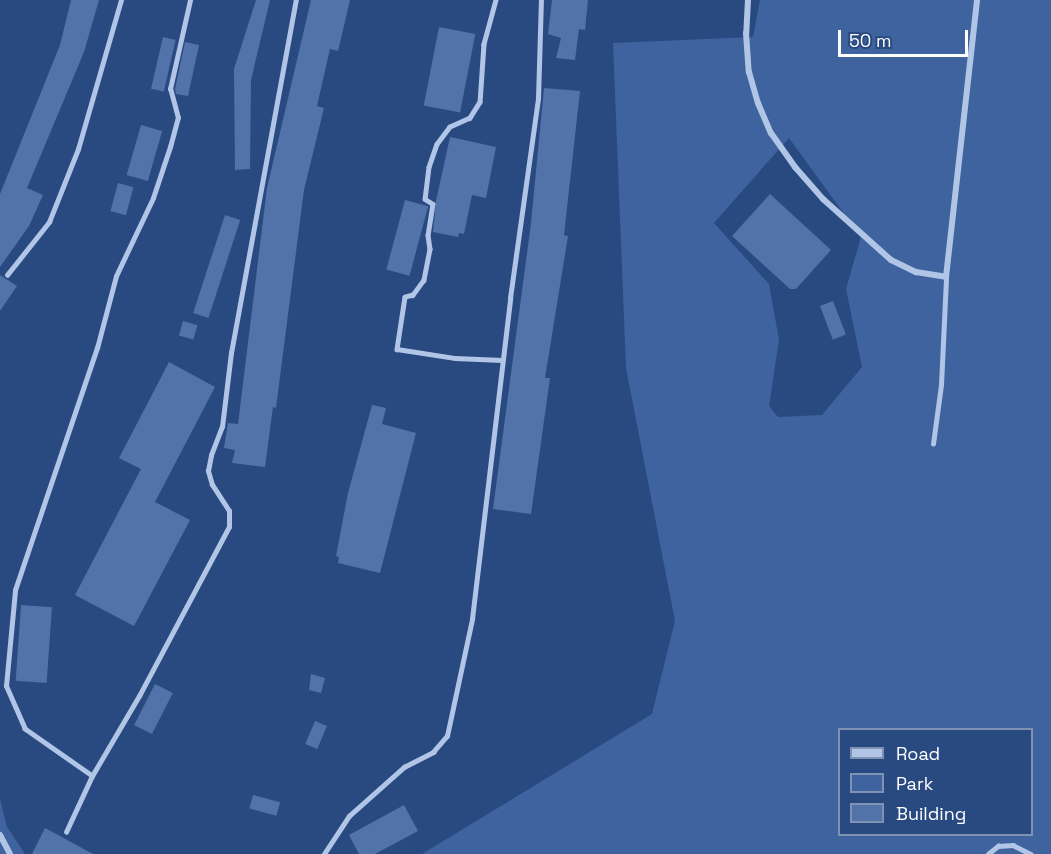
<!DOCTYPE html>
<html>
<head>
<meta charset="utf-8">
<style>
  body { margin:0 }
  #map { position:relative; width:1051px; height:854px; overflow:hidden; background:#294a81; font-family:"Space Grotesk",sans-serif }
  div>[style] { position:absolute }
  .green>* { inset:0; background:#3e639e }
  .building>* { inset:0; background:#5173a9; transform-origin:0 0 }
  .lane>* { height:4.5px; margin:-2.25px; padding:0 2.25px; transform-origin:2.25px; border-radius:2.25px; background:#b1c6e6 }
  .street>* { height:6px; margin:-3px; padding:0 3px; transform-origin:3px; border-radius:3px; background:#b1c6e6 }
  span { translate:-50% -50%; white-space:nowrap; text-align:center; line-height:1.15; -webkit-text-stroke:5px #294a81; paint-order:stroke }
  .legend { position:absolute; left:838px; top:728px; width:195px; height:108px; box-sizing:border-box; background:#294a81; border:2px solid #7f92b3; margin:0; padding:8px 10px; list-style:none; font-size:18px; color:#fff }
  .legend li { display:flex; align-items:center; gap:12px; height:30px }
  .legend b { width:30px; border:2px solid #7f92b3 }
  .scale { position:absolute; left:838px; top:30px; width:130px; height:27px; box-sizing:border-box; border:3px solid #fff; border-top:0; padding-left:8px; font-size:18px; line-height:21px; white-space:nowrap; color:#fff; -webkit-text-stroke:4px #294a81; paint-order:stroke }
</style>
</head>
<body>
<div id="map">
  <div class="green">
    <i style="clip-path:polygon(evenodd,760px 0,1051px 0,1051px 854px,422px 854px,652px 714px,675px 621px,626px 368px,613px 43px,753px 37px,760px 0,789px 138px,861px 237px,846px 289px,862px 367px,822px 415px,778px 417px,769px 406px,779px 340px,769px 284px,714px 223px,789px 138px,760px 0,840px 730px,1032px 730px,1032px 834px,840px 834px,840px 730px)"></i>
    <i style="clip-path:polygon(0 799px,7px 827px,25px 854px,0 854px)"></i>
  </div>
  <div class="building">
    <i style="clip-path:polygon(71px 0,99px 0,84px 52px,27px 188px,43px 195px,29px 226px,0 267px,0 194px,60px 45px)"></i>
    <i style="clip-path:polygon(256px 0,270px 0,251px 80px,250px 169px,235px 170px,234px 69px)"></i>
    <i style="clip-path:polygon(311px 0,350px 0,338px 51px,330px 49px,317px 106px,324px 108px,304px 190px,276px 408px,273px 407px,265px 467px,232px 463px,235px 450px,224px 448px,228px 423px,238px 424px,267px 188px)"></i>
    <i style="clip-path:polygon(552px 0,588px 0,585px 30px,579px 29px,575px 60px,556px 58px,561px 38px,548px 34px)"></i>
    <i style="left:439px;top:27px;width:37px;height:80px;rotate:11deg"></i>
    <i style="left:163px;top:37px;width:13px;height:53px;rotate:13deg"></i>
    <i style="clip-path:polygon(185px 42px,199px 45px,188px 96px,176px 94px,175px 89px)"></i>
    <i style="clip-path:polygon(544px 88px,580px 91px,564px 235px,568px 236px,545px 378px,550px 378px,531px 514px,493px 509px,531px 223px)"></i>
    <i style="left:141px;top:125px;width:22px;height:52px;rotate:16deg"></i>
    <i style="clip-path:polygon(450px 137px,496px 147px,486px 198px,472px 195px,464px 234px,459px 233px,458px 237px,433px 232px,436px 201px)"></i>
    <i style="left:118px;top:183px;width:16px;height:29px;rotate:15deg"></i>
    <i style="clip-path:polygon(770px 194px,831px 250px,796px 289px,790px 289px,732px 236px)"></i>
    <i style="left:405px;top:200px;width:24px;height:72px;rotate:15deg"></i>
    <i style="left:225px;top:215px;width:16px;height:103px;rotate:18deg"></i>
    <i style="clip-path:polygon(0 275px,17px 286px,0 311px)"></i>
    <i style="left:833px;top:301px;width:36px;height:14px;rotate:69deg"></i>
    <i style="left:183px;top:321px;width:15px;height:15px;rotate:16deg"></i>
    <i style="clip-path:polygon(169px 362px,215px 387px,155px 502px,190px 520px,134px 626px,75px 595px,141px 469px,119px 458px)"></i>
    <i style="clip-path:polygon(372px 405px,386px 408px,382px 424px,416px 433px,380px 573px,338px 563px,339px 557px,336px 556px,348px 493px)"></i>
    <i style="left:21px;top:605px;width:31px;height:76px;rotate:4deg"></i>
    <i style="clip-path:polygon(311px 674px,325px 678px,321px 693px,309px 690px)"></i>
    <i style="left:155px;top:684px;width:20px;height:46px;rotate:27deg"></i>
    <i style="left:315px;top:721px;width:13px;height:25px;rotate:23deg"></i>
    <i style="left:253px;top:795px;width:28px;height:14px;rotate:15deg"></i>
    <i style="clip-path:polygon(404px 805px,418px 831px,375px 854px,359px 854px,349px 835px)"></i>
    <i style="clip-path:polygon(45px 828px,93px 854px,32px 854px)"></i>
  </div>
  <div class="lane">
    <i style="left:496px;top:0;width:46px;rotate:105.3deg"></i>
    <i style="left:484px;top:44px;width:58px;rotate:93.9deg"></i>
    <i style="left:480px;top:102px;width:19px;rotate:122deg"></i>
    <i style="left:470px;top:118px;width:22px;rotate:156deg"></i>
    <i style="left:450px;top:127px;width:21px;rotate:127deg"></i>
    <i style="left:437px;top:144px;width:24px;rotate:109deg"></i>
    <i style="left:429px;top:167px;width:32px;rotate:97deg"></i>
    <i style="left:425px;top:199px;width:9px;rotate:32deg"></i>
    <i style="left:433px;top:204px;width:31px;rotate:99deg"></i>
    <i style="left:428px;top:235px;width:14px;rotate:82deg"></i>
    <i style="left:430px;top:249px;width:32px;rotate:101deg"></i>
    <i style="left:424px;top:280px;width:19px;rotate:126deg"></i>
    <i style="left:413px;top:295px;width:8px;rotate:166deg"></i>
    <i style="left:405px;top:297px;width:53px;rotate:98.7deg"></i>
    <i style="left:397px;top:349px;width:59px;rotate:8.8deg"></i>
    <i style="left:455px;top:358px;width:47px;rotate:2.4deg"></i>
    <i style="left:7px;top:275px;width:68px;rotate:-51.6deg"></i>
    <i style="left:49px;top:222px;width:79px;rotate:-68.3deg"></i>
    <i style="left:78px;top:149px;width:155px;rotate:-73.9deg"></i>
    <i style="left:933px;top:444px;width:60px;rotate:-82.3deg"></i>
    <i style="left:941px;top:385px;width:108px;rotate:-87.3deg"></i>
    <i style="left:92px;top:776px;width:82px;rotate:-145deg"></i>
    <i style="left:25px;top:729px;width:47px;rotate:-113.8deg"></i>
    <i style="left:6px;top:686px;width:96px;rotate:-84.6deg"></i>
    <i style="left:15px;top:590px;width:256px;rotate:-71.3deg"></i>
    <i style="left:97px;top:348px;width:74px;rotate:-75.2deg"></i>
    <i style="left:116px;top:276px;width:86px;rotate:-64.6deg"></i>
    <i style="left:153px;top:198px;width:54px;rotate:-71.6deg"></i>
    <i style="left:170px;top:147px;width:30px;rotate:-75deg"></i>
    <i style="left:178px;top:118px;width:30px;rotate:-105deg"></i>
    <i style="left:170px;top:89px;width:91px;rotate:-77.3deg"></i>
    <i style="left:66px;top:832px;width:62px;rotate:-65.1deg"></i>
    <i style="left:92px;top:776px;width:93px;rotate:-59.6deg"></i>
    <i style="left:139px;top:696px;width:191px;rotate:-62deg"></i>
    <i style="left:229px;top:527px;width:16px;rotate:-90deg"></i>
    <i style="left:229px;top:511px;width:31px;rotate:-123deg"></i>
    <i style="left:212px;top:485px;width:15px;rotate:-106deg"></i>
    <i style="left:208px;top:471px;width:16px;rotate:-79deg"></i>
    <i style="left:211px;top:455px;width:30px;rotate:-69deg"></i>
    <i style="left:222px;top:427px;width:75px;rotate:-83.1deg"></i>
    <i style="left:231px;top:353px;width:359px;rotate:-79.6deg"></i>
    <i style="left:324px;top:854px;width:45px;rotate:-56.7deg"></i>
    <i style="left:349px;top:816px;width:74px;rotate:-41.7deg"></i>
    <i style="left:404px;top:767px;width:33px;rotate:-27deg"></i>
    <i style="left:433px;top:752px;width:21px;rotate:-49deg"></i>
    <i style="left:447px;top:736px;width:120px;rotate:-77.9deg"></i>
    <i style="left:472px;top:619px;width:323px;rotate:-83.2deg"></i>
    <i style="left:510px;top:298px;width:201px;rotate:-82deg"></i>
    <i style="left:538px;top:99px;width:99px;rotate:-88.3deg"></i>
    <i style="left:988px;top:854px;width:13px;rotate:-39deg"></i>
    <i style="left:998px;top:846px;width:15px;rotate:-4deg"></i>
    <i style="left:1013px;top:845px;width:20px;rotate:27deg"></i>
  </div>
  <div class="street">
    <i style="left:748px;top:0;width:33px;rotate:93deg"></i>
    <i style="left:746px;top:33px;width:39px;rotate:86deg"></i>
    <i style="left:749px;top:72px;width:32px;rotate:74deg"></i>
    <i style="left:758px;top:103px;width:33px;rotate:67deg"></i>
    <i style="left:771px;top:133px;width:42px;rotate:54.8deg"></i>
    <i style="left:795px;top:167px;width:43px;rotate:48.8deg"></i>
    <i style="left:823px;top:199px;width:91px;rotate:41.9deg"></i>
    <i style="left:891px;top:260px;width:28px;rotate:26deg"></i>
    <i style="left:916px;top:272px;width:30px;rotate:9deg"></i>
    <i style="left:946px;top:277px;width:279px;rotate:-83.6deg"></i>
    <i style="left:0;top:835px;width:21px;rotate:62deg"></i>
  </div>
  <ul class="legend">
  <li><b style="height:8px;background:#b1c6e6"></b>Road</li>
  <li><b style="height:16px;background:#3e639e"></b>Park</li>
  <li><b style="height:16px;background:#5173a9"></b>Building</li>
  </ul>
  <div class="scale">50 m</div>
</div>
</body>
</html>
